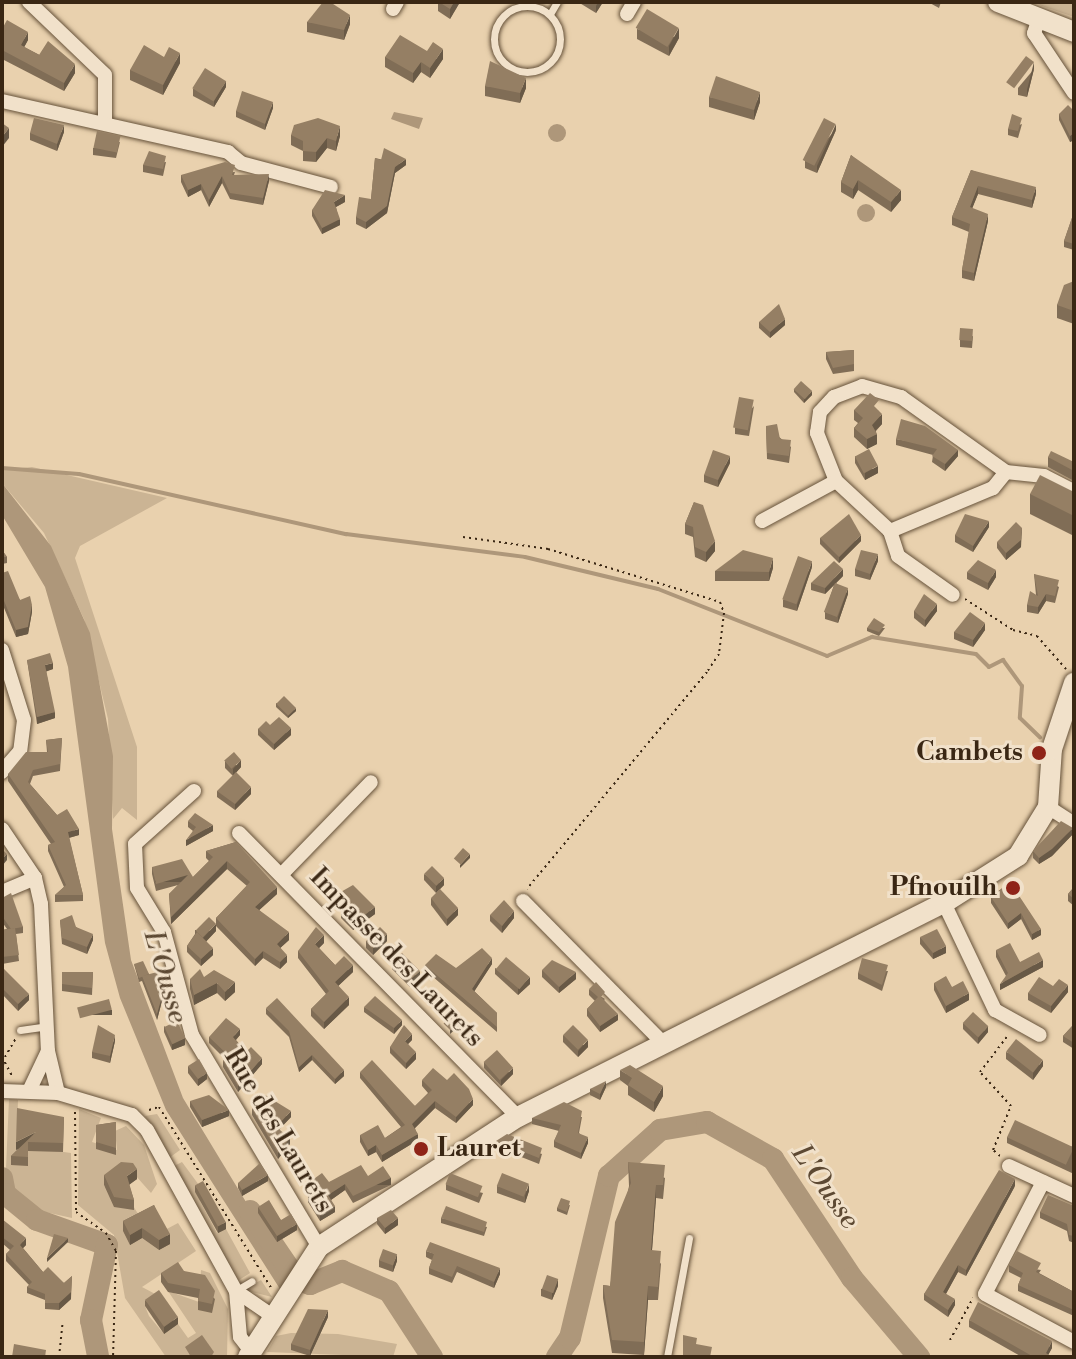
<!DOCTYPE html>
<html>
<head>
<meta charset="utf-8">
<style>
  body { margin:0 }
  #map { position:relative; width:1076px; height:1359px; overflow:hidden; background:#e9d1ae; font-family:"Libre Bodoni",serif }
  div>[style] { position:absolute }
  .green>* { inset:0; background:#cbb494 }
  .water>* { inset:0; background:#ae977a }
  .round { border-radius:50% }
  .stream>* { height:4px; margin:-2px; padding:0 2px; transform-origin:2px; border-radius:2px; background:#ae977a }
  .river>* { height:22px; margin:-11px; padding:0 11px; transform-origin:11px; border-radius:11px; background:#ae977a }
  .path>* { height:2px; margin-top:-1px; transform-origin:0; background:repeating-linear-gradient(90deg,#3a2714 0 2px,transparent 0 6px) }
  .roads { filter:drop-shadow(0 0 2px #66523a) drop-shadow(0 0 2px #66523a) }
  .lane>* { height:7px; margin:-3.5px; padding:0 3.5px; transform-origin:3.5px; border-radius:3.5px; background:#f1e1ca }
  .lane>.ring { margin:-3.5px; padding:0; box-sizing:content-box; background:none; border:7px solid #f1e1ca; border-radius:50% }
  .street>* { height:14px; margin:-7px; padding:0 7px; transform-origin:7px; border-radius:7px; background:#f1e1ca }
  .secondary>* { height:20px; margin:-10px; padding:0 10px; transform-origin:10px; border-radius:10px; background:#f1e1ca }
  .wall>* { inset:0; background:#806d56 }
  .shaded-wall>* { inset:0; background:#685946; transform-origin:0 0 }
  .building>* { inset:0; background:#957f64; transform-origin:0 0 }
  .dots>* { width:22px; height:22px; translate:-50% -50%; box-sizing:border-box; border:4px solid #f1e1ca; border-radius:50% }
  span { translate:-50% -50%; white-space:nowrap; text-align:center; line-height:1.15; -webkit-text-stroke:6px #f1e1ca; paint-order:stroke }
  .poi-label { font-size:26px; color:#3a2714; font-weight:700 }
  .right { translate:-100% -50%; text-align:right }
  .left { translate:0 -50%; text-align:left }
  .street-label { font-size:26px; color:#3a2714 }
  .water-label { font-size:28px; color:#5d4933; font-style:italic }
  .frame { position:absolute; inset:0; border:4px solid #3a2714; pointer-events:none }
</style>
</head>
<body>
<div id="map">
  <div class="green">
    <i style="clip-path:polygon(1034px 2px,1074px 2px,1074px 17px,1042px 6px)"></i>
    <i style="clip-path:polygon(32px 467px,167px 498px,80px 546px,75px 558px,137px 747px,137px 820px,122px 808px,113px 819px,108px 719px,84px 619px,44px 533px,2px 483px,2px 470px)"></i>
    <i style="clip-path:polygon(9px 1099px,18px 1100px,16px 1165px,28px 1147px,71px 1153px,72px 1218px,36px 1210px,15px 1189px,6px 1168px)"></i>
    <i style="clip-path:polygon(79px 1109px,101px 1118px,92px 1142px,117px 1150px,115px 1131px,126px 1126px,144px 1145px,157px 1184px,151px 1193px,128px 1167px,105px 1178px,104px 1186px,132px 1204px,143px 1222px,130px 1244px,142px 1238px,159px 1250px,170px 1244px,163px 1231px,178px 1223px,196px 1251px,142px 1287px,159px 1296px,145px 1306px,149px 1316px,164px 1334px,178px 1324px,188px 1338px,196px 1333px,168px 1291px,199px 1302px,201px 1270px,210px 1273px,228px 1309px,227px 1357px,166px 1357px,125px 1298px,114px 1235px,78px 1205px)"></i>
    <i style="clip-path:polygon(157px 1114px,180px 1150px,169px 1158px,145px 1116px)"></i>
    <i style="clip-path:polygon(182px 1162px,210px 1200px,200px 1201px,217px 1233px,226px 1229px,250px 1273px,236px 1282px,172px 1167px)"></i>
    <i style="clip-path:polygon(261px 1280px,272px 1297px,244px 1290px)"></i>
    <i style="clip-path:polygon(291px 1333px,338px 1334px,397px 1344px,393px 1357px,267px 1352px,276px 1336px)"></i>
  </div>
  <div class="water">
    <i style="clip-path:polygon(394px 112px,423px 118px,419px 129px,391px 119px)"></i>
    <i class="round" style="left:548px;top:124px;width:18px;height:18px"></i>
    <i class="round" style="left:857px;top:204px;width:18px;height:18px"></i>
    <i style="clip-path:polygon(2px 483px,51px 546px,90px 633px,113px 756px,112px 829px,131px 960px,183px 1098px,272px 1245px,297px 1263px,280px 1289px,166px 1110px,120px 998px,105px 943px,68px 667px,45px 587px,2px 515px)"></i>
  </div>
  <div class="stream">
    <i style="left:2px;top:468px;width:77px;rotate:4.5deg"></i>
    <i style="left:79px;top:474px;width:274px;rotate:12.7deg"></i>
    <i style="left:346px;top:534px;width:180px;rotate:7.3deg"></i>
    <i style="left:525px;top:557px;width:137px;rotate:13.5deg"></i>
    <i style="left:658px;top:589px;width:182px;rotate:21.6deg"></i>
    <i style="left:827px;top:656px;width:49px;rotate:-22.9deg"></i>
    <i style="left:872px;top:637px;width:105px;rotate:9.3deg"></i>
    <i style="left:976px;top:654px;width:18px;rotate:45deg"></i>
    <i style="left:989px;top:667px;width:16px;rotate:-27deg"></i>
    <i style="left:1003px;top:660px;width:32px;rotate:54deg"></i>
    <i style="left:1022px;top:686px;width:32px;rotate:94deg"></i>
    <i style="left:1020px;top:718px;width:28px;rotate:44deg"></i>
  </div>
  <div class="river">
    <i style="left:2px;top:1178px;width:16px;rotate:79deg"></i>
    <i style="left:5px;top:1194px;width:41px;rotate:39.1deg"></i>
    <i style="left:37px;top:1220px;width:74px;rotate:19.7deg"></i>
    <i style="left:107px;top:1245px;width:77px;rotate:102deg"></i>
    <i style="left:91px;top:1320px;width:38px;rotate:79deg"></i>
    <i style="left:250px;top:1211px;width:83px;rotate:55.7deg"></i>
    <i style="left:297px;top:1280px;width:14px;rotate:17deg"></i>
    <i style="left:310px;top:1284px;width:35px;rotate:-22deg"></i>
    <i style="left:342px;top:1271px;width:51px;rotate:23.1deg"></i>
    <i style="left:389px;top:1291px;width:79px;rotate:56.9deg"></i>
    <i style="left:557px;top:1357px;width:23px;rotate:-56deg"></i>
    <i style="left:570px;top:1338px;width:167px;rotate:-76.5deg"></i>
    <i style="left:609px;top:1176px;width:69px;rotate:-42deg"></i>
    <i style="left:660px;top:1130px;width:48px;rotate:-9.7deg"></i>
    <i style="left:707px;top:1122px;width:76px;rotate:29.3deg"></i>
    <i style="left:773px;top:1159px;width:143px;rotate:56.4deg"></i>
    <i style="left:852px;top:1278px;width:104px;rotate:49.7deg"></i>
  </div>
  <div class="path">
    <i style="left:463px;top:537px;width:86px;rotate:8deg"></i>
    <i style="left:548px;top:549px;width:180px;rotate:17.1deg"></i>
    <i style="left:720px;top:602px;width:12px;rotate:70deg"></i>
    <i style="left:724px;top:613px;width:41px;rotate:97deg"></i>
    <i style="left:719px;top:654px;width:22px;rotate:124deg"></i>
    <i style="left:707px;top:672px;width:282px;rotate:129.7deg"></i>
    <i style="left:965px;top:599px;width:57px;rotate:32.9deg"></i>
    <i style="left:1013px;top:630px;width:25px;rotate:14deg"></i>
    <i style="left:1037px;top:636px;width:44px;rotate:48.7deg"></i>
    <i style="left:2px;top:1057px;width:21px;rotate:62deg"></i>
    <i style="left:5px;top:1057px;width:22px;rotate:-60deg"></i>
    <i style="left:149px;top:1110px;width:10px;rotate:-17deg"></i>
    <i style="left:159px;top:1107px;width:214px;rotate:58.2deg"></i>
    <i style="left:75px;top:1112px;width:100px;rotate:89.4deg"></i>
    <i style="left:76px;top:1212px;width:37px;rotate:35deg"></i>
    <i style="left:106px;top:1233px;width:21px;rotate:61deg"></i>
    <i style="left:116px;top:1251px;width:106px;rotate:91.6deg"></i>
    <i style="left:1000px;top:1156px;width:9px;rotate:-139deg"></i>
    <i style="left:993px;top:1150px;width:48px;rotate:-67.8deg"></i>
    <i style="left:1011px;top:1106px;width:46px;rotate:-132.4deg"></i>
    <i style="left:980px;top:1072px;width:48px;rotate:-52.7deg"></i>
    <i style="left:950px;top:1340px;width:48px;rotate:-61.3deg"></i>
    <i style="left:59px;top:1357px;width:36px;rotate:-84deg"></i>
  </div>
  <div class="roads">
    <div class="lane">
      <i class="ring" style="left:494px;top:6px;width:59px;height:59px"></i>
      <i style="left:550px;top:14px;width:14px;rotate:-60deg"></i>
      <i style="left:20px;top:1030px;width:27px;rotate:-8deg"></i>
      <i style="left:237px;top:1290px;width:17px;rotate:-31deg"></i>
      <i style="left:667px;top:1357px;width:121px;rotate:-79.5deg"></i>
    </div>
    <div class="street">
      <i style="left:29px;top:2px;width:105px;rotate:43.8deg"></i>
      <i style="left:105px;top:75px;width:46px;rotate:90deg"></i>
      <i style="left:393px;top:9px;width:8px;rotate:-60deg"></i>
      <i style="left:627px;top:14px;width:14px;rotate:-60deg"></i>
      <i style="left:1038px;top:21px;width:13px;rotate:108deg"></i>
      <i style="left:1034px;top:33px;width:72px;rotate:56.3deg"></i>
      <i style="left:2px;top:101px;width:232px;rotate:12.7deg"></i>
      <i style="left:228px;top:152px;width:17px;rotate:40deg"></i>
      <i style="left:241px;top:163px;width:93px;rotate:14.9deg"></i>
      <i style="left:1006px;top:472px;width:21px;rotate:129deg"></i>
      <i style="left:993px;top:488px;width:112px;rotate:157.3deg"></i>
      <i style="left:890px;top:531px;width:74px;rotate:-137.2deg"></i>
      <i style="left:836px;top:481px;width:52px;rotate:-111.6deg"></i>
      <i style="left:817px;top:433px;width:21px;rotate:-82deg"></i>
      <i style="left:820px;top:412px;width:21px;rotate:-47deg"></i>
      <i style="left:834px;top:397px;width:30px;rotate:-21deg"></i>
      <i style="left:862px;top:386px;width:41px;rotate:15.8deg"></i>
      <i style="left:901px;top:397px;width:129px;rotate:35.5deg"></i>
      <i style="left:1006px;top:472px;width:38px;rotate:6deg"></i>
      <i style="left:1044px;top:476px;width:34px;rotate:27deg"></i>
      <i style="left:762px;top:521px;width:84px;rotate:-28.4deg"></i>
      <i style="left:890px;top:531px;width:26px;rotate:72deg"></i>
      <i style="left:898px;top:556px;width:67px;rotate:35.3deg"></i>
      <i style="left:2px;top:650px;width:73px;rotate:72.6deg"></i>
      <i style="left:24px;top:720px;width:31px;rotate:97deg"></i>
      <i style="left:20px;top:751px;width:28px;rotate:131deg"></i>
      <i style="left:194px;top:791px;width:79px;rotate:138.1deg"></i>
      <i style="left:135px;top:844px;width:44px;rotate:87.4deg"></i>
      <i style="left:137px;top:888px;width:52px;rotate:58.5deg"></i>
      <i style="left:164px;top:932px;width:107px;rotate:74.8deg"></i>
      <i style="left:192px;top:1035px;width:247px;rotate:59.1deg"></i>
      <i style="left:1048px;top:807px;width:31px;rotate:33deg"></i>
      <i style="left:2px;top:829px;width:59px;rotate:56deg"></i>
      <i style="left:35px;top:878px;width:27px;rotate:77deg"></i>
      <i style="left:41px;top:904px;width:147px;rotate:87.3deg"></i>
      <i style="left:48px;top:1051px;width:43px;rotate:76.6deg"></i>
      <i style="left:239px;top:833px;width:398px;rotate:45.5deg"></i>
      <i style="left:281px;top:875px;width:129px;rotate:-45.9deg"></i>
      <i style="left:2px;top:892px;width:36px;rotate:-23deg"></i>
      <i style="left:523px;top:901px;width:199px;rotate:45.4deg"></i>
      <i style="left:944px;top:903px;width:119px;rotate:64.5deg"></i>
      <i style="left:995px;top:1010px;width:51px;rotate:29.1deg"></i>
      <i style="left:2px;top:1091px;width:56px;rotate:2deg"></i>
      <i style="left:58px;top:1093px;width:77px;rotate:16.6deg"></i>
      <i style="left:132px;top:1115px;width:21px;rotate:45deg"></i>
      <i style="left:147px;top:1130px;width:184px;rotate:61.1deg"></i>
      <i style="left:236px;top:1291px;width:42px;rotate:34.4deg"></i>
      <i style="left:29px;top:1091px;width:44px;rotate:-64.6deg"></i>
      <i style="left:1009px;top:1166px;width:72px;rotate:24.8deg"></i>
      <i style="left:1043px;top:1182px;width:126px;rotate:117.4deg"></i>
      <i style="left:985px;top:1294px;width:101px;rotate:28.3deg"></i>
      <i style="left:236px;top:1291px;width:46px;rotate:85deg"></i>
      <i style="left:240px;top:1337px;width:16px;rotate:52deg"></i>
    </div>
    <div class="secondary">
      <i style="left:998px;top:2px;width:82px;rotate:21.5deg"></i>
      <i style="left:248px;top:1357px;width:131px;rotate:-57.2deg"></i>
      <i style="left:319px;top:1247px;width:238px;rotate:-33.2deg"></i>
      <i style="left:518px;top:1117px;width:477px;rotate:-26.7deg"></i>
      <i style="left:944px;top:903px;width:88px;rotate:-32.4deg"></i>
      <i style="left:1018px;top:856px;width:57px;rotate:-58.5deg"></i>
      <i style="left:1048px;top:807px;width:58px;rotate:-86.1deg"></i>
      <i style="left:1052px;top:749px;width:70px;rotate:-71.6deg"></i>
    </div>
  </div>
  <div class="wall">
    <i style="clip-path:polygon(438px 2px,460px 2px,450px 19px,438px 11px)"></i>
    <i style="clip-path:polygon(578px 2px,603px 2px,596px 13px)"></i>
    <i style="clip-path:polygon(928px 2px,941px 2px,939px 8px)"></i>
    <i style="clip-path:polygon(307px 22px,350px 24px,344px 40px,307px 32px)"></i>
    <i style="clip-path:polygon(2px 29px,28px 40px,24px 47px,75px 73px,64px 91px,2px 59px)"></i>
    <i style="clip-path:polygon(637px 29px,679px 38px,669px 56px,637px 39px)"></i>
    <i style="clip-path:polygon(164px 57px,180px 63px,163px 95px,130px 80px,130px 70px)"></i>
    <i style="clip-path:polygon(385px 57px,443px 59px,430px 78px,421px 72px,413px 83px,385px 67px)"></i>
    <i style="clip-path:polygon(1034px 69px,1027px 97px,1018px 95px,1018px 88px)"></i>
    <i style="clip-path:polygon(485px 86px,526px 88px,520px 103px,485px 96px)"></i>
    <i style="clip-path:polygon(226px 87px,214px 107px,193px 96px,193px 89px)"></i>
    <i style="clip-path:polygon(709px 97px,760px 102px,754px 120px,709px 107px)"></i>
    <i style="clip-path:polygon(273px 108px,265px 130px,236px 117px,236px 111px)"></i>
    <i style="clip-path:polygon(1074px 111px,1074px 140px,1070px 142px,1059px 120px,1059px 114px)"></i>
    <i style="clip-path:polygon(1022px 124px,1018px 138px,1008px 135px,1008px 129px)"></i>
    <i style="clip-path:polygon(836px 130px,817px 173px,805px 168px,805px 161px)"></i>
    <i style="clip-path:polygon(64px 132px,57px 151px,30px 140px,30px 133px)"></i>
    <i style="clip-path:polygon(291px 135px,340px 136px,336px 151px,327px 148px,316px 162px,303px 161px,303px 151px,291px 145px)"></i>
    <i style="clip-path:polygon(120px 142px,116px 158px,93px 155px,93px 148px)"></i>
    <i style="clip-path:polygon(851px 155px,901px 200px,891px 212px,858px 190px,853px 199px,841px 192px,841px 182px)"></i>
    <i style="clip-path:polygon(375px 158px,406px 165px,395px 173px,387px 213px,366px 229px,356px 224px,356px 217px,371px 199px)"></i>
    <i style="clip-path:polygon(166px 162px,163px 176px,143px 172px,143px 165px)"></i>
    <i style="clip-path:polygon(971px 170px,1036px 194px,1032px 208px,978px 194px,972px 208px,988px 221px,974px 281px,962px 278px,962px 270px,969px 232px,952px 225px,952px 217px)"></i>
    <i style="clip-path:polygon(235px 172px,234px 175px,269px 181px,263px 205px,230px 199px,222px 183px,209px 207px,201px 190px,188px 197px,181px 182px,181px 175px)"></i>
    <i style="clip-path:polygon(345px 202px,336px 207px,340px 225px,322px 234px,312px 216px,312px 210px)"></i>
    <i style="clip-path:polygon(1074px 212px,1074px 250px,1064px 247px,1064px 241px)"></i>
    <i style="clip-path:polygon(1074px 281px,1074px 324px,1057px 318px,1057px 305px)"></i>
    <i style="clip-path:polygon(759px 322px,785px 325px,770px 338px,759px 328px)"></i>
    <i style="clip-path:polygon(973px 336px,972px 348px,960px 347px,960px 340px)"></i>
    <i style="clip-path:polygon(854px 350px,854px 371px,833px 374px,826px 359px,826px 352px)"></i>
    <i style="clip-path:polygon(794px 389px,812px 395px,804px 403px,794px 392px)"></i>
    <i style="clip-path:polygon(754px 406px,749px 436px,735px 434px,735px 428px)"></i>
    <i style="clip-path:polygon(854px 410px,878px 410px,882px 424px,876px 431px,877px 444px,867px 449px,854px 437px,854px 428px,858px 423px,854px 420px)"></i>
    <i style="clip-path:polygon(766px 426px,791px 447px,789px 463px,767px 459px)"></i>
    <i style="clip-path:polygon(896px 439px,958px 450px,958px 456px,945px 471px,932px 462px,933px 455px,896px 445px)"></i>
    <i style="clip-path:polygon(855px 456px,878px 473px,865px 480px,855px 463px)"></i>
    <i style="clip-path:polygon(1048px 457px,1074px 462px,1074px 481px,1048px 467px)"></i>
    <i style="clip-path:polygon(730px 463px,718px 487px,704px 482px,704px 475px)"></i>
    <i style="clip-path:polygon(1074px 492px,1074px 536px,1030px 514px,1030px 494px)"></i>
    <i style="clip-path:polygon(694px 502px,715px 551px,706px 562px,695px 557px,693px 537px,685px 534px,685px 524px)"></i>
    <i style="clip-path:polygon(989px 527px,973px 552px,955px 542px,955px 535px)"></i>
    <i style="clip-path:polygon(820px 538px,861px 541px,839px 563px,820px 544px)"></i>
    <i style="clip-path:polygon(997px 542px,1021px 547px,1006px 560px,997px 548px)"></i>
    <i style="clip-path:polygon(2px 550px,7px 557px,7px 563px,2px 564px)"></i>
    <i style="clip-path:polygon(878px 561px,870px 580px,855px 576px,855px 569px)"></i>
    <i style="clip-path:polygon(812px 567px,797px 611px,783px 607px,783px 600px)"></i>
    <i style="clip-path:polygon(773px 568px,769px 581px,715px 581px,715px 571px)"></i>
    <i style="clip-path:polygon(967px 572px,996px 577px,988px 590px,967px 579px)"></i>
    <i style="clip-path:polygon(2px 573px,20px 600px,32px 612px,28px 634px,16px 637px,2px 603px)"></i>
    <i style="clip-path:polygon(1034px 574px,1059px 587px,1055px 603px,1046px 601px,1038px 614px,1027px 612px,1027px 605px,1036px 595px)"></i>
    <i style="clip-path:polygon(843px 576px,836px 583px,848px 594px,838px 623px,825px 619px,825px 612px,834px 585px,825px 594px,811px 590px,811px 583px)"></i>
    <i style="clip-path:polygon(914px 611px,937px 611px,925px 627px,914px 618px)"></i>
    <i style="clip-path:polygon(867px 628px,885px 628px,879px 636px,867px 631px)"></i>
    <i style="clip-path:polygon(985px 630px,973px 647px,954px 639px,954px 632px)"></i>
    <i style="clip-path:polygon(27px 660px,53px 669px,46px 671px,55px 718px,37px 724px)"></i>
    <i style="clip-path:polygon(276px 703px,296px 711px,288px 718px,276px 707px)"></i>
    <i style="clip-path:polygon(270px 725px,291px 735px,274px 750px,258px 735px,258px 729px)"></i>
    <i style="clip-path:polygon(62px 738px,60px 771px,33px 776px,30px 784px,57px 815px,79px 835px,69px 838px,83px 895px,83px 901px,55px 902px,55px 895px,64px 887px,48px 851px,48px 845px,51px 844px,8px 781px,8px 774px,47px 752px,46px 740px)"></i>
    <i style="clip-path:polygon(225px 761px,241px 767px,233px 776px,225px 768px)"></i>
    <i style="clip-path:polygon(217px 791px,251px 794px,235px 810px,217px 797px)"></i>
    <i style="clip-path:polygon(188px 821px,213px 831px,186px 846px,193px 831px,188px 827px)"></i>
    <i style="clip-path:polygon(1073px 834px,1052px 856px,1039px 864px,1033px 858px,1033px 851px)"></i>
    <i style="clip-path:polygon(236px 842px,277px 894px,259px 910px,289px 940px,280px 948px,287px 962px,280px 969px,263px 958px,255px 966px,216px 926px,216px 918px,247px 886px,227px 869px,171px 924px,169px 894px,178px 885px,156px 891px,152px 874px,152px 867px,193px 877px,209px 861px,206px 858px,206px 851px)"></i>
    <i style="clip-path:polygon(424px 874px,444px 885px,436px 893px,424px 880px)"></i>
    <i style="clip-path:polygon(1010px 882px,1041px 935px,1032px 940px,1021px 919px,1008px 929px,991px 903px,991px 897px)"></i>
    <i style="clip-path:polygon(1074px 887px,1074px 906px,1068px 901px,1068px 894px)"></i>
    <i style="clip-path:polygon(339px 893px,375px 914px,353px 930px,341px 918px,341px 912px,344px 909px,339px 899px)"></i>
    <i style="clip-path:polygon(2px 898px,23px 927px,23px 933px,16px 934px,19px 961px,2px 964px,2px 930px,7px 929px,2px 922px)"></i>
    <i style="clip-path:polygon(431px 898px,458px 915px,447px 926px,431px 905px)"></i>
    <i style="clip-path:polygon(490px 915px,514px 918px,502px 933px,490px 921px)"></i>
    <i style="clip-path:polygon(60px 920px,76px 927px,93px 940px,87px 954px,62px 944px)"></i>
    <i style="clip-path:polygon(195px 930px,216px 931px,206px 941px,213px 955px,201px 966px,187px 952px,187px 946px,195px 934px)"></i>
    <i style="clip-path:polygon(920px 937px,946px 953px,933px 959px,920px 944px)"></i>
    <i style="clip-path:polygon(366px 941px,387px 941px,373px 955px,366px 948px)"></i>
    <i style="clip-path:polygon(324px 943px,319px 948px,335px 965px,353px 972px,338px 986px,349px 1005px,324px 1029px,311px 1016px,311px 1009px,326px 994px,298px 958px,298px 951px)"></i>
    <i style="clip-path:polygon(996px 950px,1020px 962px,1043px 967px,1000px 990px,1006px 976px,996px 957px)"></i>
    <i style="clip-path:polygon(392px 962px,420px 978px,410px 987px,392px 969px)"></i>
    <i style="clip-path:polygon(134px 964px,149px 974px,171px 997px,162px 1001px,157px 1020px,142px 981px,139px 982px)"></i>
    <i style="clip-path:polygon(492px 964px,474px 991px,497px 1013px,497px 1032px,425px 970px,425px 965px,456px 968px)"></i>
    <i style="clip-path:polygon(2px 967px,29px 1000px,18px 1011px,2px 994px)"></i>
    <i style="clip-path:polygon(495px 968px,530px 984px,518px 995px,495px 974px)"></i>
    <i style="clip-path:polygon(542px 970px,576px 979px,559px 993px,542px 977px)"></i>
    <i style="clip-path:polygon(888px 971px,882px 991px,858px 979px,858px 973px)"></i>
    <i style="clip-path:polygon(62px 972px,93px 972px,92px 995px,62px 991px)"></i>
    <i style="clip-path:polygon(204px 977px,235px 992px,225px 1001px,217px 993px,194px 1005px,190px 989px,190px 979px)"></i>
    <i style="clip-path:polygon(934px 983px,952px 987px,969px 1000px,946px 1013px,934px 990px)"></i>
    <i style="clip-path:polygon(1053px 986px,1068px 992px,1051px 1013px,1028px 1000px,1028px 993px)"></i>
    <i style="clip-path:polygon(589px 989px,605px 999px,604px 1000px,618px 1020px,600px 1032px,587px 1016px,587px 1009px,595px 1001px,589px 995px)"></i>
    <i style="clip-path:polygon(364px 1007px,402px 1025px,394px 1034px,364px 1012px)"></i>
    <i style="clip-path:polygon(266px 1008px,344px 1076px,335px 1084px,312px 1060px,299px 1072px,289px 1037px,266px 1014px)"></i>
    <i style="clip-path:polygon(963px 1023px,988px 1032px,978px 1044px,963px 1029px)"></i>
    <i style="clip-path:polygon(1074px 1024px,1074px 1049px,1063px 1042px,1063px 1036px)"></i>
    <i style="clip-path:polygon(164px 1026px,185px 1045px,172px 1050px,164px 1032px)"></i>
    <i style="clip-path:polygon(240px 1035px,236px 1040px,246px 1052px,262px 1064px,238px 1092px,223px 1067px,223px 1061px,225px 1059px,209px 1043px,209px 1037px)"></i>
    <i style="clip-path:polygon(563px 1035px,588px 1047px,578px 1057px,563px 1042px)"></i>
    <i style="clip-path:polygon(412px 1040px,408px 1044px,416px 1059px,406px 1069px,390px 1053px,390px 1047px)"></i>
    <i style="clip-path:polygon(115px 1041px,110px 1063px,92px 1058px,92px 1052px)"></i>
    <i style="clip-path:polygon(1006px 1052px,1043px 1066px,1033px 1080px,1006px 1059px)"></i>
    <i style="clip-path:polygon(484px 1062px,513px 1074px,501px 1086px,484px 1068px)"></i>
    <i style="clip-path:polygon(188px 1066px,207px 1079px,198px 1086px,188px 1073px)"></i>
    <i style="clip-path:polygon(620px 1070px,663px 1096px,654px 1112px,628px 1095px,628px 1086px,620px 1080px)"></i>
    <i style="clip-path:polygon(360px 1072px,415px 1106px,428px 1093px,422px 1086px,422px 1080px,473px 1105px,456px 1123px,435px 1108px,415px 1128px,418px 1140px,382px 1162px,376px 1152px,368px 1156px,360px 1142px,360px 1135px,385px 1138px,401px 1127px,360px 1078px)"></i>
    <i style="clip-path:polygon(606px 1087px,600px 1100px,590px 1095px,590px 1089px)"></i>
    <i style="clip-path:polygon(190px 1101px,229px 1116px,202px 1127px,190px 1107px)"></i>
    <i style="clip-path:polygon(252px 1109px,291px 1117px,279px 1129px,290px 1144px,278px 1159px,252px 1115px)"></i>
    <i style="clip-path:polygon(64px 1117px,63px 1152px,28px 1151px,28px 1166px,11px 1165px,11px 1156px,18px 1149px,16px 1150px)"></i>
    <i style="clip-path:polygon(582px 1117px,579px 1133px,588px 1143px,581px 1159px,554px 1147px,554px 1141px,559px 1131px,532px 1124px,532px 1118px)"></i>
    <i style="clip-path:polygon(116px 1122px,116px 1155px,96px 1149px,96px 1125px)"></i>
    <i style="clip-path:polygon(1007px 1137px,1074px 1147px,1074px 1174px,1007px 1143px)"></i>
    <i style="clip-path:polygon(496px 1141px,542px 1154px,539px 1164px,496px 1147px)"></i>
    <i style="clip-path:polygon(628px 1162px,665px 1178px,663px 1199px,656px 1198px,652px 1250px,661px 1264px,658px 1300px,648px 1300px,644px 1355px,612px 1353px,603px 1298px,603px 1285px,610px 1286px,629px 1186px)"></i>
    <i style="clip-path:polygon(104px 1175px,137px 1179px,129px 1185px,134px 1200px,134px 1210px,114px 1207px,104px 1185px)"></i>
    <i style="clip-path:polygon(368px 1176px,391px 1185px,353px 1203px,345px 1190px,331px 1200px,335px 1212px,320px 1221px,308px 1202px,308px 1196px,313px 1192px,311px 1187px,311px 1181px,329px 1182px)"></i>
    <i style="clip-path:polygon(268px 1181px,242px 1196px,238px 1188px,238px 1183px)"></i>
    <i style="clip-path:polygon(446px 1184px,483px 1193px,479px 1203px,446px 1190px)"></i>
    <i style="clip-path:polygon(195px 1185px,226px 1229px,218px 1233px,195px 1192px)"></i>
    <i style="clip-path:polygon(497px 1186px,529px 1191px,525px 1203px,497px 1193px)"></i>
    <i style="clip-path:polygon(1015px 1186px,966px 1276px,958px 1272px,946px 1294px,955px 1305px,948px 1317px,924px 1300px,924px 1294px)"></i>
    <i style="clip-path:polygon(154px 1205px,170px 1244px,159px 1250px,142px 1238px,130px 1245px,123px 1231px,123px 1221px)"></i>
    <i style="clip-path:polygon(570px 1205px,567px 1215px,557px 1211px,557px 1208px)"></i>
    <i style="clip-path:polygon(1074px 1206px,1074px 1243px,1069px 1241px,1067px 1231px,1040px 1218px,1040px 1212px)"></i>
    <i style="clip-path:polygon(258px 1207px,281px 1220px,297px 1230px,277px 1242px,258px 1213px)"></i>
    <i style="clip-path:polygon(377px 1218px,398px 1225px,385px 1234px,377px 1224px)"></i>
    <i style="clip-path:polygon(441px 1218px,487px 1227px,484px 1236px,441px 1223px)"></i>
    <i style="clip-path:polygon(2px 1219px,26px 1245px,23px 1248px,43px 1272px,64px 1283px,72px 1276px,71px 1299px,59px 1310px,45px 1309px,45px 1300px,27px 1293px,27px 1287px,29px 1285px,6px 1261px,6px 1254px,10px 1250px,2px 1243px)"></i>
    <i style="clip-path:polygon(426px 1251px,500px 1274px,494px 1288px,457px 1272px,452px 1283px,429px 1274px,429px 1268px,432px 1260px,426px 1257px)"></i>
    <i style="clip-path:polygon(379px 1260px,397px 1261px,393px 1272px,379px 1267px)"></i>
    <i style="clip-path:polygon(1009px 1265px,1041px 1270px,1039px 1273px,1074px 1292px,1074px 1316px,1018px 1291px,1018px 1285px,1021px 1278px,1009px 1272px)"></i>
    <i style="clip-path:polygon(184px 1271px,215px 1299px,212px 1313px,198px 1310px,198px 1298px,168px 1292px,161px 1282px,161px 1273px)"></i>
    <i style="clip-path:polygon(558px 1286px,552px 1300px,541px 1296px,541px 1289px)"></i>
    <i style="clip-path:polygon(145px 1300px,178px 1324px,164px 1334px,145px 1306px)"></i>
    <i style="clip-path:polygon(328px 1317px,310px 1356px,291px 1350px,291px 1344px)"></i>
    <i style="clip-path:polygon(969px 1320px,1052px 1348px,1048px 1355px,1052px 1357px,1022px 1357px,969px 1327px)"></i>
  </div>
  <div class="shaded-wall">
    <i style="clip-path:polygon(454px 2px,460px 2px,450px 19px,450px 9px)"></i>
    <i style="clip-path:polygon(598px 2px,603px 2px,596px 13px,596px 6px)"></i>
    <i style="clip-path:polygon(350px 15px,350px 24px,344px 40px,344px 30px)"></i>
    <i style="clip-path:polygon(679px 28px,679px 38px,669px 56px,669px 46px)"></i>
    <i style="clip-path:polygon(28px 32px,28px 40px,21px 53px,21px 45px)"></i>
    <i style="clip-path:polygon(443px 49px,443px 59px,430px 78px,430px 68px)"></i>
    <i style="clip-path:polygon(180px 53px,180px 63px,163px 95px,163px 85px)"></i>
    <i style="clip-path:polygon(421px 62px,421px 72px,413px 83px,413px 73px)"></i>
    <i style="clip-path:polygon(1034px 62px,1034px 69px,1027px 97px,1027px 90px)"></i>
    <i style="clip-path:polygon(75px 64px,75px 73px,64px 91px,64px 83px)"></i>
    <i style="clip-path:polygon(526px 78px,526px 88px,520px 103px,520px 93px)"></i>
    <i style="clip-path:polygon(226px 81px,226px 87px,214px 107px,214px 101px)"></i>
    <i style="clip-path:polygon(760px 92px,760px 102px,754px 120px,754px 110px)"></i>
    <i style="clip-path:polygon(273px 102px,273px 108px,265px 130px,265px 124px)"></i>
    <i style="clip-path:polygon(836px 124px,836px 130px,817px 173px,817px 166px)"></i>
    <i style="clip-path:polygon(64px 125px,64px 132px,57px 151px,57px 144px)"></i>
    <i style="clip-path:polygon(340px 126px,340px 136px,336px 151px,336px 141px)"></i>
    <i style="clip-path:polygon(9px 128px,9px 138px,2px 147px,2px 137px)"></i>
    <i style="clip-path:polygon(1074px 133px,1074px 140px,1070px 142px,1070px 136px)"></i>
    <i style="clip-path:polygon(327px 138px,327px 148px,316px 162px,316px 152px)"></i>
    <i style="clip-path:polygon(406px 159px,406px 165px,395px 173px,387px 213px,366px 229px,366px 222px,395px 167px)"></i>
    <i style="clip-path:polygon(269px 174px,269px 181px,263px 205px,263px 198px)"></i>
    <i style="clip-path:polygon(222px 176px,222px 183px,209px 207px,209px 200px)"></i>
    <i style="clip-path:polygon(858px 180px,858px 190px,853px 199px,853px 189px)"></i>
    <i style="clip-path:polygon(201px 184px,201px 190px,188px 197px,188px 190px)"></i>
    <i style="clip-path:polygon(978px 186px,978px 194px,970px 214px,970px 207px)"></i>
    <i style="clip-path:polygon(1036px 187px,1036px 194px,1032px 208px,1032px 200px)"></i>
    <i style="clip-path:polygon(901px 190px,901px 200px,891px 212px,891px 202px)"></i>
    <i style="clip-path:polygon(345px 195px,345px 202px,334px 208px,334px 202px)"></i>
    <i style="clip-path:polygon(988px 214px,988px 221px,974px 281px,974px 273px)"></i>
    <i style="clip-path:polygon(340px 219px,340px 225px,322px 234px,322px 228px)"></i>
    <i style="clip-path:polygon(785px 319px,785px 325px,770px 338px,770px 332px)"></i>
    <i style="clip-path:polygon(812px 391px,812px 395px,804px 403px,804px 399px)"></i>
    <i style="clip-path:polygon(882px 414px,882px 424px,872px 434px,872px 425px)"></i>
    <i style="clip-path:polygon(877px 434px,877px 444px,867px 449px,867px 439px)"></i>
    <i style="clip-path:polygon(958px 450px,958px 456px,945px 471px,945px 464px)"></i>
    <i style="clip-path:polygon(730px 456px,730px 463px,718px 487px,718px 480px)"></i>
    <i style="clip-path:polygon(878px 466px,878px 473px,865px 480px,865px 473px)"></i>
    <i style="clip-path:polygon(989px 521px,989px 527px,973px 552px,973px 546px)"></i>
    <i style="clip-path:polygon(1022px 528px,1021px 547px,1006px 560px,1006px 553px)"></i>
    <i style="clip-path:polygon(861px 535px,861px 541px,839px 563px,839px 557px)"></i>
    <i style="clip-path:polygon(715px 541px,715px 551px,706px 562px,706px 552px)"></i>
    <i style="clip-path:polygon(878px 554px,878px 561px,870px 580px,870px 574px)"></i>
    <i style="clip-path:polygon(773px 558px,773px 568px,769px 581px,769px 572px)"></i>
    <i style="clip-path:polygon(812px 561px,812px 567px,797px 611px,797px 605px)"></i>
    <i style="clip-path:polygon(843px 569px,843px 576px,825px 594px,825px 588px)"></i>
    <i style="clip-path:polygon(996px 570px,996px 577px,988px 590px,988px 583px)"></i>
    <i style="clip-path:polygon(848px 588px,848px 594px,838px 623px,838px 617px)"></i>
    <i style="clip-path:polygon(1046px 594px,1046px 601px,1038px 614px,1038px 607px)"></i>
    <i style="clip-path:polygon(937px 604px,937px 611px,925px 627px,925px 620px)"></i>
    <i style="clip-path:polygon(32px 605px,32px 612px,28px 634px,16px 637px,16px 630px)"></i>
    <i style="clip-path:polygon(985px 623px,985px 630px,973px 647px,973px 640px)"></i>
    <i style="clip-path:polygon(53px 663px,53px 669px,45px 672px,45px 665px)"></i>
    <i style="clip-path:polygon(296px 708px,296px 711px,288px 718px,288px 715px)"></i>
    <i style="clip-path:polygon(55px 712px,55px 718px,37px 724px,37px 717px)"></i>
    <i style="clip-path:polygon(291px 728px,291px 735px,274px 750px,274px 744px)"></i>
    <i style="clip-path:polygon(241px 760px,241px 767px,233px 776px,233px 769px)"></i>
    <i style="clip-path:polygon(251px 787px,251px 794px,235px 810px,235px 804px)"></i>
    <i style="clip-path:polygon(213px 825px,213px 831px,186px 846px,186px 840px)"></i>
    <i style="clip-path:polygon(1073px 828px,1073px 834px,1052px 856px,1039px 864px,1039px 858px)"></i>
    <i style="clip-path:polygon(79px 829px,79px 835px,68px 838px,68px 832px)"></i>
    <i style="clip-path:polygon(7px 854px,7px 860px,2px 866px,2px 859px)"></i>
    <i style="clip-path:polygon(470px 854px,470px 858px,460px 868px,460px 865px)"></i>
    <i style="clip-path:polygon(227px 861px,227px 869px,171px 924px,171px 917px)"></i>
    <i style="left:188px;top:875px;width:7px;height:33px;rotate:90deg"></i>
    <i style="clip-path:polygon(444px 878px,444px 885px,436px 893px,436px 886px)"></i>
    <i style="clip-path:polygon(277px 887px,277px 894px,255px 914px,255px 907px)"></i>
    <i style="clip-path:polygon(375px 907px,375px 914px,353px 930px,353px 924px)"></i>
    <i style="clip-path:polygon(458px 908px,458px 915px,447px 926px,447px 919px)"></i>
    <i style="clip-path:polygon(514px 911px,514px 918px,502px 933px,502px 926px)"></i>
    <i style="clip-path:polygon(1021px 913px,1021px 919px,1008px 929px,1008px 923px)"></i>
    <i style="clip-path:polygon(216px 924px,216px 931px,203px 945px,203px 938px)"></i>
    <i style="clip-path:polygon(1041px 929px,1041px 935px,1032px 940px,1032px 934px)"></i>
    <i style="clip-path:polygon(289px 932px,289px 940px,277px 951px,277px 944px)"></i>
    <i style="clip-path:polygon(93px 934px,93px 940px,87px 954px,87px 947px)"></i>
    <i style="clip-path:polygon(387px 934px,387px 941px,373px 955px,373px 948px)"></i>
    <i style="clip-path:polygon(324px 935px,324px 943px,315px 952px,315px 944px)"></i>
    <i style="clip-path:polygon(946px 946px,946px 953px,933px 959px,933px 953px)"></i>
    <i style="clip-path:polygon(213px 948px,213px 955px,201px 966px,201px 959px)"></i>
    <i style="clip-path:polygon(263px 951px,263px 958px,255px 966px,255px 959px)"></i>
    <i style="clip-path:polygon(287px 955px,287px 962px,280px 969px,280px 962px)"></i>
    <i style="clip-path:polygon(492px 958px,492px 964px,472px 995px,472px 989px)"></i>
    <i style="clip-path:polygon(1043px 960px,1043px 967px,1000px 990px,1000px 984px)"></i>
    <i style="clip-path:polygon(353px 965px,353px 972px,335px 989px,335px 982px)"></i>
    <i style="clip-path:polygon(420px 971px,420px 978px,410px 987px,410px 980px)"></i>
    <i style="clip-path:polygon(576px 972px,576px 979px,559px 993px,559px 987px)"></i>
    <i style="clip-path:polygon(530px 977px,530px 984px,518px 995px,518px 989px)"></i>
    <i style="clip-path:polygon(235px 982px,235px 992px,225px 1001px,225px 992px)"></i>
    <i style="clip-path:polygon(217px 983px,217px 993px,194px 1005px,194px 995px)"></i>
    <i style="clip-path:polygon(1068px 985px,1068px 992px,1051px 1013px,1051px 1006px)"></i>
    <i style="clip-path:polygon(171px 992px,171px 997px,162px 1001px,157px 1020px,157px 1014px,162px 996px)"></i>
    <i style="clip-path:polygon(969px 993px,969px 1000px,946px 1013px,946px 1006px)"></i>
    <i style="clip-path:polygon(29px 994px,29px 1000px,18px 1011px,18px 1004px)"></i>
    <i style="clip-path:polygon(349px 997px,349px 1005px,324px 1029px,324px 1022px)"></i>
    <i style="left:112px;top:1010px;width:5px;height:32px;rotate:90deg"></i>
    <i style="clip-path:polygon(618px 1014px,618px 1020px,600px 1032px,600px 1026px)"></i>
    <i style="clip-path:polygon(402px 1020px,402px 1025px,394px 1034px,394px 1028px)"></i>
    <i style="clip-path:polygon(459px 1022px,459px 1026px,450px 1034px,450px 1030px)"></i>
    <i style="clip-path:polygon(988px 1026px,988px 1032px,978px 1044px,978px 1038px)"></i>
    <i style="clip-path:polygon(240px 1029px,240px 1035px,233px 1043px,233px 1037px)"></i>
    <i style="clip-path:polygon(412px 1034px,412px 1040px,405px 1047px,405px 1041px)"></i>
    <i style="clip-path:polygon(115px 1035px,115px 1041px,110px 1063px,110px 1056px)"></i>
    <i style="clip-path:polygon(185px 1038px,185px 1045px,172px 1050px,172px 1043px)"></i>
    <i style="clip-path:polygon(588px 1040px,588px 1047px,578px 1057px,578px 1051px)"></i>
    <i style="clip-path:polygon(416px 1052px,416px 1059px,406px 1069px,406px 1063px)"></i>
    <i style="clip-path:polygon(312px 1055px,312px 1060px,299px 1072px,299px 1067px)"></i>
    <i style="clip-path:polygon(262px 1058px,262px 1064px,238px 1092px,238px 1086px)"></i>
    <i style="clip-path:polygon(1043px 1060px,1043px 1066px,1033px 1080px,1033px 1073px)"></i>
    <i style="clip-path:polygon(513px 1068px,513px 1074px,501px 1086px,501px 1080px)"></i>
    <i style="clip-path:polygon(344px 1070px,344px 1076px,335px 1084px,335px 1079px)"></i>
    <i style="clip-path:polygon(207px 1073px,207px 1079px,198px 1086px,198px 1079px)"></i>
    <i style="clip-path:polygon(606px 1081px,606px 1087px,600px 1100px,600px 1094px)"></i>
    <i style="clip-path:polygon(663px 1086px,663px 1096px,654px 1112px,654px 1102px)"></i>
    <i style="clip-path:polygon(473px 1099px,473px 1105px,456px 1123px,456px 1117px)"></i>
    <i style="clip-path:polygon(435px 1101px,435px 1108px,412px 1131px,412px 1124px)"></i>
    <i style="clip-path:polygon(229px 1110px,229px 1116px,202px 1127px,202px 1120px)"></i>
    <i style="clip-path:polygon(291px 1111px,291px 1117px,276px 1133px,276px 1127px)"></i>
    <i style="clip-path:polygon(36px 1132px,28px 1142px,28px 1166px,28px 1145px,16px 1150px,16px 1142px)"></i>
    <i style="clip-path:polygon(418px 1134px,418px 1140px,382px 1162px,382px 1155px)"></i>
    <i style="clip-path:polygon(588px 1137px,588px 1143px,581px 1159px,581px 1153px)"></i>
    <i style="clip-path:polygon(290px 1138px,290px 1144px,278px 1159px,278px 1153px)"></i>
    <i style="clip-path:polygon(376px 1145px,376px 1152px,368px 1156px,368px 1150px)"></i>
    <i style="clip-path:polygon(137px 1169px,137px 1179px,127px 1186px,127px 1176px)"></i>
    <i style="clip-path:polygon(268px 1175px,268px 1181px,242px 1196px,242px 1190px)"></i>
    <i style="left:391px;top:1178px;width:7px;height:42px;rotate:90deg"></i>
    <i style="clip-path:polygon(1015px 1179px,1015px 1186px,966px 1276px,966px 1270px)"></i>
    <i style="clip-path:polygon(345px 1184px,345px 1190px,328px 1202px,328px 1195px)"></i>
    <i style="clip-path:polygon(529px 1184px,529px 1191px,525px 1203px,525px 1196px)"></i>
    <i style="clip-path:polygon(656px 1185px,656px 1198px,651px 1263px,651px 1250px)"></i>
    <i style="clip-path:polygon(335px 1206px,335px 1212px,320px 1221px,320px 1215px)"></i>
    <i style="clip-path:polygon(398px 1218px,398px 1225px,385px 1234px,385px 1228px)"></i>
    <i style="clip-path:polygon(226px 1222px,226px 1229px,218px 1233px,218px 1226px)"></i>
    <i style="clip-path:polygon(297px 1224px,297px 1230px,277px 1242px,277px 1236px)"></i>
    <i style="clip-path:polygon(142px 1228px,142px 1238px,130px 1245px,130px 1235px)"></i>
    <i style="clip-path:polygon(170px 1234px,170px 1244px,159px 1250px,159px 1240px)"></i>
    <i style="clip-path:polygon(26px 1238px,26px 1245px,20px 1251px,20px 1245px)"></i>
    <i style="clip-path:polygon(68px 1238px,68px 1242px,47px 1262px,47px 1258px)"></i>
    <i style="clip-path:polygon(397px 1254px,397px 1261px,393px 1272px,393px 1265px)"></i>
    <i style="clip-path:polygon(958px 1265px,958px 1272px,943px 1299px,943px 1292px)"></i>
    <i style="clip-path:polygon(500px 1268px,500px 1274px,494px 1288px,494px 1282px)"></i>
    <i style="clip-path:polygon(558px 1279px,558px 1286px,552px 1300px,552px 1293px)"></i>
    <i style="clip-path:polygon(648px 1286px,648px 1300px,644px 1355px,644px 1342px)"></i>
    <i style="clip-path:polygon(71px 1292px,71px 1299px,59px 1310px,59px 1303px)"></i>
    <i style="clip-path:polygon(955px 1299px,955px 1305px,948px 1317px,948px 1310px)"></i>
    <i style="clip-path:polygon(328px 1310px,328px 1317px,310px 1356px,310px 1350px)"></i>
    <i style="clip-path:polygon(178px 1317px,178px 1324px,164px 1334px,164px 1327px)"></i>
    <i style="clip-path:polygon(1052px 1341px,1052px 1348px,1047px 1357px,1046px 1353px)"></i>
  </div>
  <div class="building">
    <i style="clip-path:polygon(323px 2px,330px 2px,350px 15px,344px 30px,307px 22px)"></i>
    <i style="clip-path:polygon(439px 2px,454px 2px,450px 9px)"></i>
    <i style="left:647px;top:9px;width:37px;height:22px;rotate:31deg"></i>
    <i style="clip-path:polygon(7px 20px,28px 32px,21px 45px,39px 55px,48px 41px,75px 64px,64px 83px,2px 50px,2px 29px)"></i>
    <i style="clip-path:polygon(400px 35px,427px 51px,433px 42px,443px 49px,430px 68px,421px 62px,413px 73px,385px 57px)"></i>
    <i style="clip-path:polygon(144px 45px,164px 57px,169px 47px,180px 53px,163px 85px,130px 70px)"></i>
    <i style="left:1026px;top:56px;width:10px;height:33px;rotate:37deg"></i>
    <i style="clip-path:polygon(490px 61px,526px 78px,520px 93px,485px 86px)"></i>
    <i style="left:205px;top:68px;width:25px;height:24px;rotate:32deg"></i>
    <i style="clip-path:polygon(716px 76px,760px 92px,754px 110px,709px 97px)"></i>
    <i style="clip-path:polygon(242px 91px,273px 102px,265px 124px,236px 111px)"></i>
    <i style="clip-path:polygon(1068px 105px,1074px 111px,1074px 133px,1070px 136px,1059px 114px)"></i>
    <i style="clip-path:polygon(1012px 114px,1022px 118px,1018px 131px,1008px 129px)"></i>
    <i style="clip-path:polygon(34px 118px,64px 125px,57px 144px,30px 133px)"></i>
    <i style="clip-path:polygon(318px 118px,340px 126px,336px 141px,327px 138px,316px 152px,303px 151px,303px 141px,291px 135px,294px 125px)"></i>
    <i style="left:824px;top:118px;width:13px;height:47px;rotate:27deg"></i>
    <i style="clip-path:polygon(2px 123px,9px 128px,2px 137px)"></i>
    <i style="left:97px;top:131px;width:24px;height:17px;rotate:12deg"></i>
    <i style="clip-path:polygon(384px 148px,406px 159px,395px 167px,387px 206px,366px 222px,356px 217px,359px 197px,371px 199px,375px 158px,381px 160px)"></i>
    <i style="clip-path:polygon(149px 151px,166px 156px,163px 169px,143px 165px)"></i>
    <i style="clip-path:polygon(851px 155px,901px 190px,891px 202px,858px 180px,853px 189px,841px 182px)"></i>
    <i style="clip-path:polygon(225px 162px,235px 165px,232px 175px,269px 174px,263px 198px,230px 193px,222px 176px,209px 200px,201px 184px,188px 190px,181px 175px)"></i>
    <i style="clip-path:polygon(971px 170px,1036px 187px,1032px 200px,978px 186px,970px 207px,988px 214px,974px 273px,962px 270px,970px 224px,952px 217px)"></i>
    <i style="clip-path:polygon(325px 190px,345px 195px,334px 202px,340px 219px,322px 228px,312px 210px)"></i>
    <i style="clip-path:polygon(1074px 212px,1074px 244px,1064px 241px)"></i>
    <i style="clip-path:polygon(1074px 281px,1074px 311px,1057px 305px,1064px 285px)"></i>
    <i style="clip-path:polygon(779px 304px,785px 319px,770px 332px,759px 322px)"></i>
    <i style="left:960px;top:328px;width:13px;height:12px;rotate:4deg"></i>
    <i style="clip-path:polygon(854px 350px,854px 364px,833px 368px,826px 352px)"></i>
    <i style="left:801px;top:381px;width:15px;height:11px;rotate:42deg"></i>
    <i style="clip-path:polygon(870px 393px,879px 400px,874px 406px,882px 414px,872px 425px,877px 434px,867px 439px,854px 428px,863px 418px,854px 410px)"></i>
    <i style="left:739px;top:397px;width:15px;height:31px;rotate:11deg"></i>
    <i style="clip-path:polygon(901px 419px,925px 426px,958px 450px,945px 464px,932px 456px,937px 449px,896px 439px)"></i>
    <i style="clip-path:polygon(777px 424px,780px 439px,791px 440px,789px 456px,767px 453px,766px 426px)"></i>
    <i style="left:869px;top:449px;width:19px;height:16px;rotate:62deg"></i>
    <i style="clip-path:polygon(713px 450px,730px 456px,718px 480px,704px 475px)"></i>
    <i style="clip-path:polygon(1051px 451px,1074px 462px,1074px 471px,1048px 457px)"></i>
    <i style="clip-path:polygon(1040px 475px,1074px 492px,1074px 516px,1030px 494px)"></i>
    <i style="clip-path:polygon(694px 502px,703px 505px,715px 541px,706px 552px,695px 547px,693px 527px,685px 524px)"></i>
    <i style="clip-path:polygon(849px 514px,861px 535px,839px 557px,820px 538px)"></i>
    <i style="clip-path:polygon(965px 514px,989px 521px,973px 546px,955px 535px)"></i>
    <i style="clip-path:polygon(1016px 522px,1022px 528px,1021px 540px,1006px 553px,997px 542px)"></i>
    <i style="clip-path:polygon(2px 550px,7px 557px,2px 557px)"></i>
    <i style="clip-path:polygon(743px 550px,773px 558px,769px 572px,715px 571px)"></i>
    <i style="clip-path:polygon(861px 550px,878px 554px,870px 574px,855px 569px)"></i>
    <i style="left:798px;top:556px;width:15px;height:46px;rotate:20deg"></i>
    <i style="clip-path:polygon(978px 560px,996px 570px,988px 583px,967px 572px)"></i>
    <i style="clip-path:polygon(834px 561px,843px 569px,825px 588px,811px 583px)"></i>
    <i style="clip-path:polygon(8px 571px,20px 600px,30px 596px,32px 605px,28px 627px,16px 630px,2px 596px,2px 573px)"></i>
    <i style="clip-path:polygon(1034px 574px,1059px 580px,1055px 596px,1046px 594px,1038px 607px,1027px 605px,1030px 591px,1038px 596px)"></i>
    <i style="left:835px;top:583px;width:14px;height:31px;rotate:21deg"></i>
    <i style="clip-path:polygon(924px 594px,937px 604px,925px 620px,914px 611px)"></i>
    <i style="clip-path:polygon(970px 612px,985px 623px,973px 640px,954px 632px)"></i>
    <i style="clip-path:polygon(874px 618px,885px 625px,879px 632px,867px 628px)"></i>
    <i style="clip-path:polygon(50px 653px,53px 663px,45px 665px,55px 712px,37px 717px,27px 660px)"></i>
    <i style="left:284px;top:696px;width:17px;height:11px;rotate:45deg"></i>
    <i style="clip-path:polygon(279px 717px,291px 728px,274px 744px,258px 729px,266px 721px,270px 725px)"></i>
    <i style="clip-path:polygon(62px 738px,60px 764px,33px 770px,28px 782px,57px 815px,67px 809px,79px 829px,68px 832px,83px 895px,55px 895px,66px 885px,48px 845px,55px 842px,8px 774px,26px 752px,48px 752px,46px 740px)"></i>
    <i style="left:234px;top:752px;width:11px;height:13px;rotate:49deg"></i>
    <i style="clip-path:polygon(236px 772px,251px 787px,235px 804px,217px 791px)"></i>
    <i style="clip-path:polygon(195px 813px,213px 825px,186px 840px,196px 827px,188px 821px)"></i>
    <i style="clip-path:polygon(1061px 821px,1073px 828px,1052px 849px,1039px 858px,1033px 851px)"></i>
    <i style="clip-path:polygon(236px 842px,277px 887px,255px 907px,289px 932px,277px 944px,287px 955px,280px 962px,263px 951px,255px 959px,216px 918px,250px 882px,227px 861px,171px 917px,169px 894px,188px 875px,156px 884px,152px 867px,182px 859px,193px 877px,213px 857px,206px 851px)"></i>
    <i style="left:463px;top:848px;width:9px;height:14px;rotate:41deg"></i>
    <i style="clip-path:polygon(2px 849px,7px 854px,2px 859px)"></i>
    <i style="left:432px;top:866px;width:17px;height:11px;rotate:45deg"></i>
    <i style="clip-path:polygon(1010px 882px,1041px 929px,1032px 934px,1021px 913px,1008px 923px,991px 897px)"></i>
    <i style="clip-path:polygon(353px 885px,375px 907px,353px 924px,341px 912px,347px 907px,339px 893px)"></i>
    <i style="clip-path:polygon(1074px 887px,1074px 899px,1068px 894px)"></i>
    <i style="clip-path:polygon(440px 889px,458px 908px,447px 919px,431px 898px)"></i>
    <i style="clip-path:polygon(11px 893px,23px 927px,11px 929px,2px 916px,2px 898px)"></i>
    <i style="clip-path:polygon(504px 900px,514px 911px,502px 926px,490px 915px)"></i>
    <i style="clip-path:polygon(72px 915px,76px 927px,93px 934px,87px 947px,62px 938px,60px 920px)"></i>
    <i style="left:209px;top:917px;width:10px;height:19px;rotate:45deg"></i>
    <i style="clip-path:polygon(316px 927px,324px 935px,315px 944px,335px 965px,344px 956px,353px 965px,335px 982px,349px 997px,324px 1022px,311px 1009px,329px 991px,298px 951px)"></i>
    <i style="left:380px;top:927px;width:10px;height:20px;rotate:45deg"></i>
    <i style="clip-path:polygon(15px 928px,19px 955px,2px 957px,2px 930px)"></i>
    <i style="clip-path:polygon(937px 929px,946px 946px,933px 953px,920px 937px)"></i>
    <i style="clip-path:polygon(197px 932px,213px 948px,201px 959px,187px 946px)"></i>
    <i style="clip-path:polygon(1010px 943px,1020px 962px,1039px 952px,1043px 960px,1000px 984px,1008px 973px,996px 950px)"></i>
    <i style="clip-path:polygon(482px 948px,492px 958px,472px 989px,497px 1013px,497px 1027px,425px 965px,436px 954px,456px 968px)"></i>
    <i style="left:402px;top:953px;width:25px;height:13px;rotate:45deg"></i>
    <i style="left:506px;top:957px;width:31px;height:16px;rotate:40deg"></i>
    <i style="clip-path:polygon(862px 958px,888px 965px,882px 985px,858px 973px)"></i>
    <i style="clip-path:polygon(552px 960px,576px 972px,559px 987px,542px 970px)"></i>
    <i style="clip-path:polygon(143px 961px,149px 974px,139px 978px,134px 964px)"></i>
    <i style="clip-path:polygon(2px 967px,29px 994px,18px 1004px,2px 988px)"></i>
    <i style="clip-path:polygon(200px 969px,204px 977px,214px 970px,235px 982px,225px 992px,217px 983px,194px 995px,190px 979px)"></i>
    <i style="clip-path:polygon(165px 970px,171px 992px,162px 996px,157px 1014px,142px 976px)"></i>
    <i style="clip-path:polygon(62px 972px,93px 972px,92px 988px,62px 984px)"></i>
    <i style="clip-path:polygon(946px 976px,952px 987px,963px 981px,969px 993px,946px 1006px,934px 983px)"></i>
    <i style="clip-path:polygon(1039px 977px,1053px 986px,1059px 979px,1068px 985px,1051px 1006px,1028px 993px)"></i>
    <i style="clip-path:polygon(596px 982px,605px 992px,601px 997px,618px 1014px,600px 1026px,587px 1009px,598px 997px,589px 989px)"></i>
    <i style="clip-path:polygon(375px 996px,402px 1020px,394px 1028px,364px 1007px)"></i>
    <i style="clip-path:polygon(277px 998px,344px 1070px,335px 1079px,312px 1055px,299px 1067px,289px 1031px,266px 1008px)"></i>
    <i style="left:109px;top:999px;width:11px;height:33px;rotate:75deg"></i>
    <i style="left:973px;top:1012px;width:21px;height:15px;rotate:43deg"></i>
    <i style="left:452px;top:1015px;width:10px;height:12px;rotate:45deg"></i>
    <i style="clip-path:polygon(226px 1018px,240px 1029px,233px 1037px,246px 1052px,251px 1047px,262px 1058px,238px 1086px,223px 1061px,229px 1056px,209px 1037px)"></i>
    <i style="left:177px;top:1021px;width:19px;height:14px;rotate:65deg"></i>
    <i style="clip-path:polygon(1074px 1024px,1074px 1043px,1063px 1036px)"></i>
    <i style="clip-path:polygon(98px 1025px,115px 1035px,110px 1056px,92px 1052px)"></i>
    <i style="clip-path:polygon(404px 1025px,412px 1034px,405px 1041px,416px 1052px,406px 1063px,390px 1047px)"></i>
    <i style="left:573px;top:1025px;width:21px;height:14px;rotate:45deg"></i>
    <i style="left:1016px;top:1039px;width:34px;height:16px;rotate:38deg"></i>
    <i style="left:497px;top:1050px;width:24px;height:18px;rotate:48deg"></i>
    <i style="clip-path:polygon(199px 1059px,207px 1073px,198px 1079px,188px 1066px)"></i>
    <i style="clip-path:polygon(372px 1060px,415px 1106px,432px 1090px,422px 1080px,433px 1068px,447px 1080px,454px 1073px,469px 1089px,473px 1099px,456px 1117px,435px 1101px,412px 1124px,418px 1134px,382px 1155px,376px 1145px,368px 1150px,360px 1135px,378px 1125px,385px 1138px,405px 1125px,360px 1072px)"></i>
    <i style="clip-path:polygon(630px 1065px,663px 1086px,654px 1102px,628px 1085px,632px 1078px,620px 1070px)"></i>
    <i style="clip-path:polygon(606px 1081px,600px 1094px,590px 1089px)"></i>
    <i style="clip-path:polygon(209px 1095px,229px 1110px,202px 1120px,190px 1101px)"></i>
    <i style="clip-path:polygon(265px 1095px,291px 1111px,276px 1127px,290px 1138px,278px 1153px,252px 1109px)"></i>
    <i style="clip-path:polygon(564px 1102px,582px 1111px,578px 1133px,588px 1137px,581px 1153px,554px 1141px,561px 1125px,532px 1118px)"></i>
    <i style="clip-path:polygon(17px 1108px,64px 1117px,63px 1143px,28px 1142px,28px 1157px,11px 1156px,36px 1132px,16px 1142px)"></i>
    <i style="left:1015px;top:1120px;width:65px;height:19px;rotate:25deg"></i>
    <i style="clip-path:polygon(116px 1122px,116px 1148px,96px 1142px,96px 1125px)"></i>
    <i style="clip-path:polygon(507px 1134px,542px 1148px,539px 1158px,496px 1141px)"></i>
    <i style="clip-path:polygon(121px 1162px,133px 1163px,137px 1169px,127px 1176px,134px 1200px,114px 1197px,104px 1175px)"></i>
    <i style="clip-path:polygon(628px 1162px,665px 1165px,663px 1185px,656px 1185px,651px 1250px,661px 1251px,658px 1287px,648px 1286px,644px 1342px,612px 1340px,603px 1285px,610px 1286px,615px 1222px,631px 1183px)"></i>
    <i style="clip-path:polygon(260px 1163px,268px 1175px,242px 1190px,238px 1183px)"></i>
    <i style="clip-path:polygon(361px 1165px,368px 1176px,383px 1166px,391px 1178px,353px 1196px,345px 1184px,328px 1195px,335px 1206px,320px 1215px,308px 1196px,316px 1191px,311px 1181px,322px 1173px,329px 1182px)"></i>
    <i style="clip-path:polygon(999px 1170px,1015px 1179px,966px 1270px,958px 1265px,943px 1292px,955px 1299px,948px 1310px,924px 1294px)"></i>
    <i style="left:450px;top:1173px;width:35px;height:12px;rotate:22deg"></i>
    <i style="left:502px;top:1173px;width:29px;height:14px;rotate:22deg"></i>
    <i style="left:203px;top:1181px;width:47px;height:9px;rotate:61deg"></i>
    <i style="clip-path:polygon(1048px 1195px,1074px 1206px,1074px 1236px,1069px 1235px,1067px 1224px,1040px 1212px)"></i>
    <i style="clip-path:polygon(561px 1198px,570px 1201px,567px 1212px,557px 1208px)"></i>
    <i style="clip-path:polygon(269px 1200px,281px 1220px,291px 1214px,297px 1224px,277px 1236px,258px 1207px)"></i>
    <i style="clip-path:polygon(154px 1205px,170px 1234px,159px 1240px,142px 1228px,130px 1235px,123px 1221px)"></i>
    <i style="clip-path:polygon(446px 1206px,487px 1222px,484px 1232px,441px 1218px)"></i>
    <i style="clip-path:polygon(391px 1210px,398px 1218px,385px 1228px,377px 1218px)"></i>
    <i style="clip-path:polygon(2px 1219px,26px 1238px,20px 1245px,43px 1272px,48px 1267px,64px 1283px,72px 1276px,71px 1292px,59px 1303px,45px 1303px,45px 1294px,27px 1287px,32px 1282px,6px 1254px,14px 1246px,2px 1237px)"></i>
    <i style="clip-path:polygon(54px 1234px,68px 1238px,47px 1258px)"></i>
    <i style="clip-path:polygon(430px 1242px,500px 1268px,494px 1282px,457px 1266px,452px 1277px,429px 1268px,434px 1254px,426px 1251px)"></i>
    <i style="left:383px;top:1249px;width:15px;height:12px;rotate:20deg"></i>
    <i style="clip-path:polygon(1017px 1251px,1041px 1263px,1036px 1272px,1074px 1292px,1074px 1310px,1018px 1285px,1023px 1273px,1009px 1265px)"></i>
    <i style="clip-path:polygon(178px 1262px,184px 1271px,205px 1275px,215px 1291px,212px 1304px,198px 1301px,200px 1289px,168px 1283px,161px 1273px)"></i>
    <i style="left:547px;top:1275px;width:12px;height:15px;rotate:20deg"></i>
    <i style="left:159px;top:1290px;width:33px;height:17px;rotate:55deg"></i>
    <i style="clip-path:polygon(978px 1302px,1052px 1341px,1046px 1353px,1052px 1357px,1032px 1357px,1032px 1356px,969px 1320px)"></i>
    <i style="clip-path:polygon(308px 1309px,328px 1310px,310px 1350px,291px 1344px)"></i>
    <i style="clip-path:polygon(202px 1335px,214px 1352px,211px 1357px,191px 1357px,185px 1347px)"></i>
    <i style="clip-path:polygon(683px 1335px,697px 1338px,696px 1344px,712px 1347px,710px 1357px,683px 1357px)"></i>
    <i style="clip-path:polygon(14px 1344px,46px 1350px,45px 1357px,12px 1357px)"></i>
  </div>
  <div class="dots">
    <i style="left:1039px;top:753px;background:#8f2418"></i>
    <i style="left:1013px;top:888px;background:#8f2418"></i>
    <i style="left:421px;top:1149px;background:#8f2418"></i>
  </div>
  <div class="poi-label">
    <span class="right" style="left:1023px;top:753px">Cambets</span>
    <span class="right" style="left:997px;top:888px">Pfnouilh</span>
    <span class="left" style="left:437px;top:1149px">Lauret</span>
  </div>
  <div class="street-label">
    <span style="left:396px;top:958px;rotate:46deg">Impasse des Laurets</span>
    <span style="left:278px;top:1131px;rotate:59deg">Rue des Laurets</span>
  </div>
  <div class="water-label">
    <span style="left:165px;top:977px;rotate:74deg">L'Ousse</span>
    <span style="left:825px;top:1187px;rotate:55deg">L'Ousse</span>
  </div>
  <div class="frame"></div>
</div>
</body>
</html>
